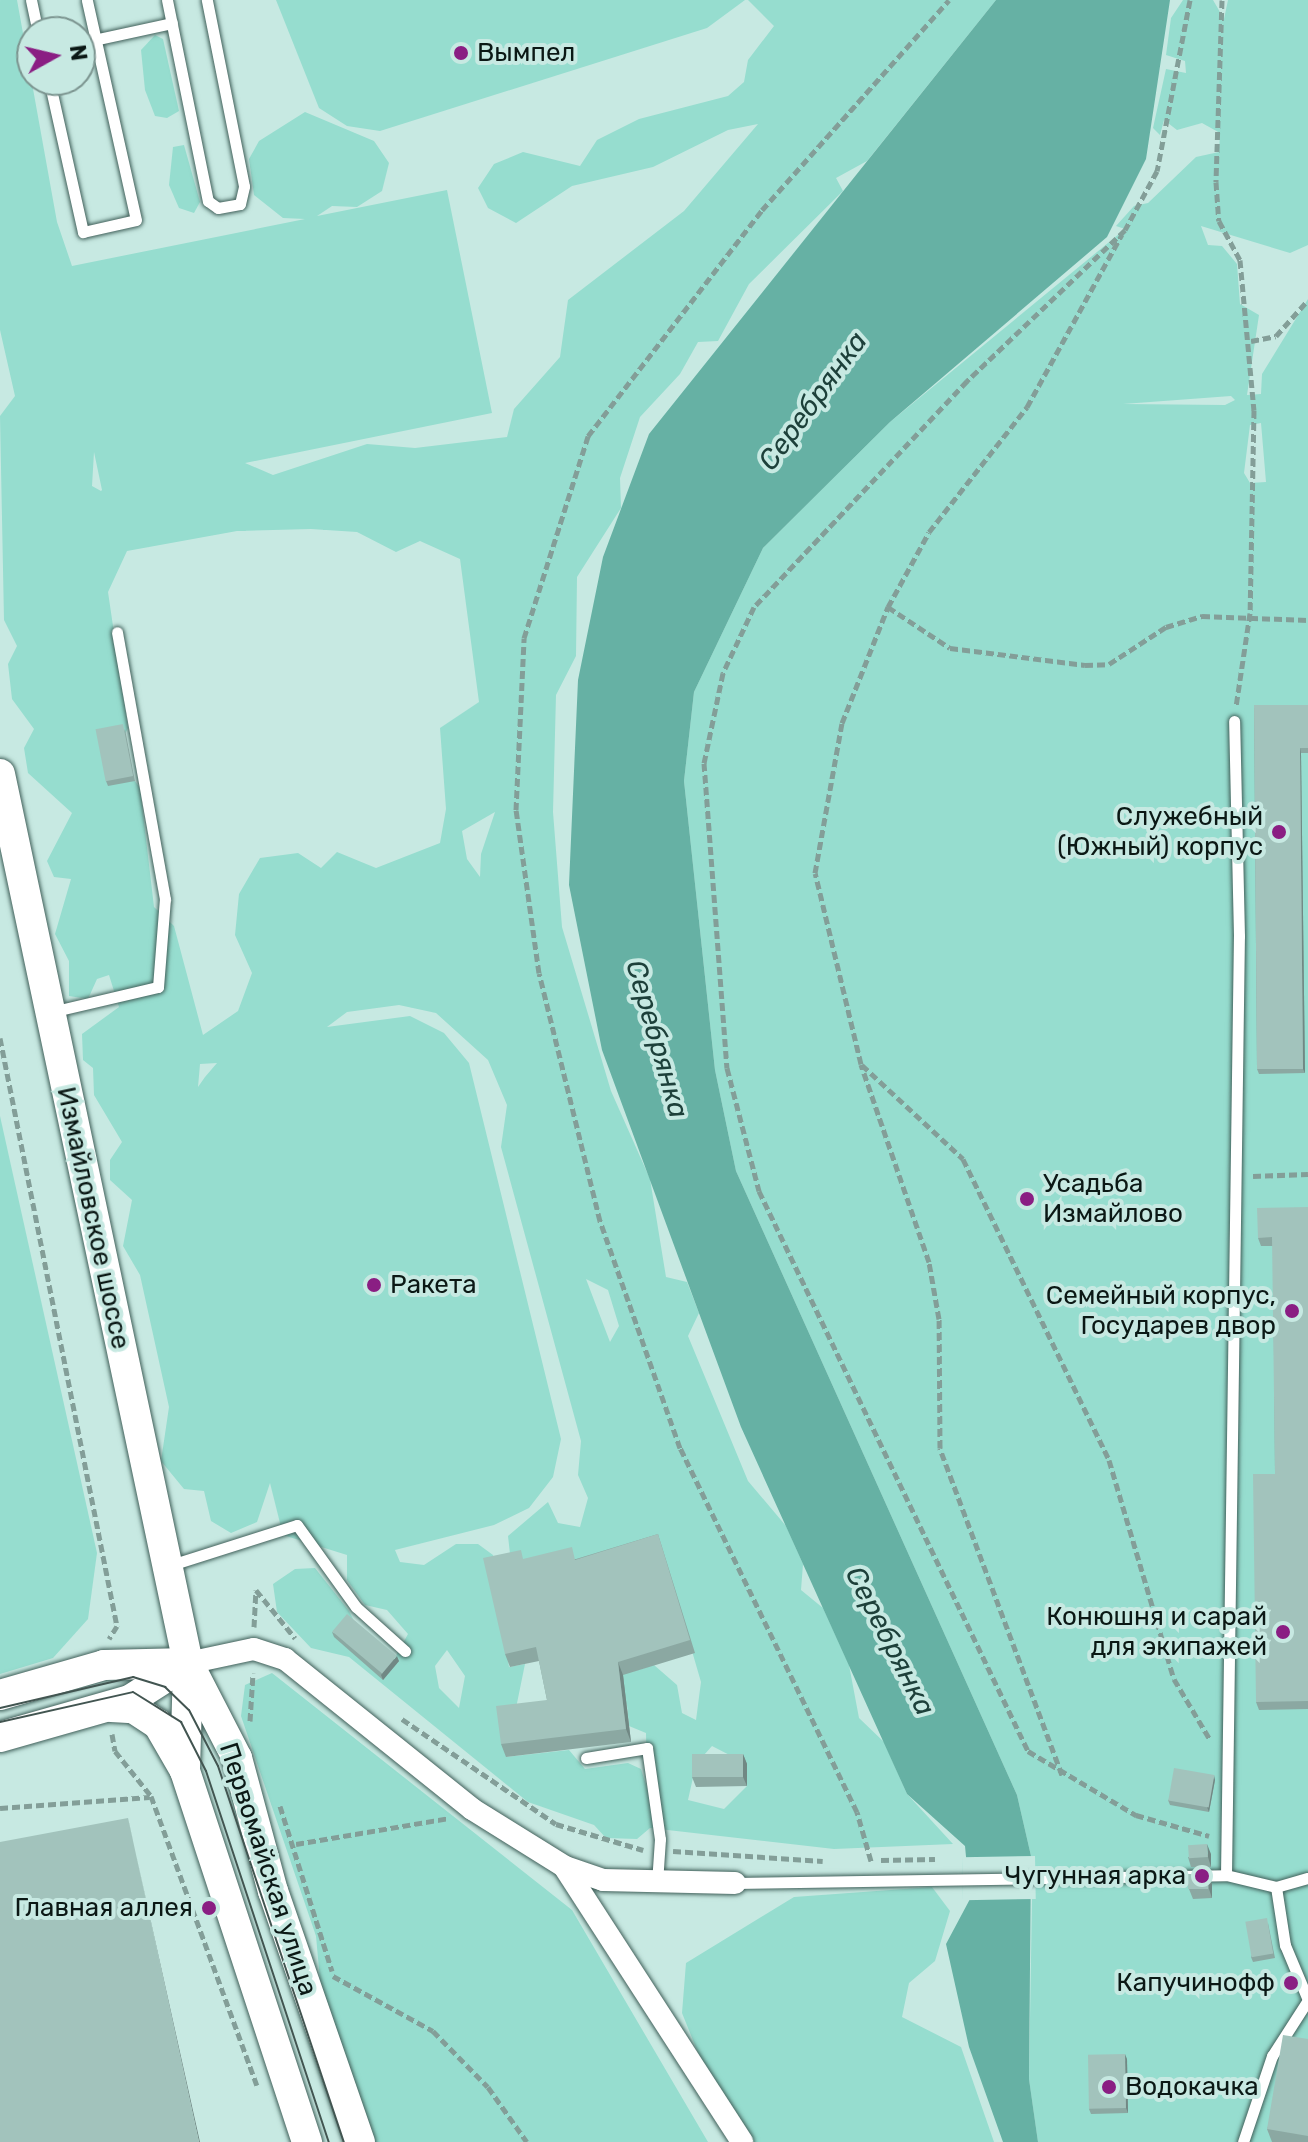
<!DOCTYPE html>
<html>
<head>
<meta charset="utf-8">
<style>
  body { margin:0 }
  #map { position:relative; width:1308px; height:2142px; overflow:hidden; background:#c7e9e2; font-family:Rubik,sans-serif }
  div>[style] { position:absolute }
  .green>* { inset:0; background:#96ddcf }
  .water>* { inset:0; background:#66b1a4 }
  .pier>* { inset:0; background:#c7e9e2; transform-origin:0 0 }
  .path>* { height:5px; margin-top:-2.5px; transform-origin:0; background:repeating-linear-gradient(90deg,#839e98 0 8px,transparent 0 12px) }
  .roads { filter:drop-shadow(0 0 2px #41605a) drop-shadow(0 0 2px #41605a) }
  .lane>* { height:11px; margin:-5.5px; padding:0 5.5px; transform-origin:5.5px; border-radius:5.5px; background:#fff }
  .street>* { height:22px; margin:-11px; padding:0 11px; transform-origin:11px; border-radius:11px; background:#fff }
  .secondary>* { height:30px; margin:-15px; padding:0 15px; transform-origin:15px; border-radius:15px; background:#fff }
  .tram>* { height:2px; margin:-1px; padding:0 1px; transform-origin:1px; border-radius:1px; background:#425551 }
  .wall>* { inset:0; background:#8ba8a2 }
  .shaded-wall>* { inset:0; background:#718884 }
  .building>* { inset:0; background:#a2c3bc; transform-origin:0 0 }
  .dots>* { width:22px; height:22px; translate:-50% -50%; box-sizing:border-box; border:4px solid #c7e9e2; border-radius:50% }
  span { translate:-50% -50%; white-space:nowrap; text-align:center; line-height:1.15; -webkit-text-stroke:8px #c7e9e2; paint-order:stroke }
  .poi-label { font-size:26px; color:#0b1815 }
  .left { translate:0 -50%; text-align:left }
  .right { translate:-100% -50%; text-align:right }
  .street-label { font-size:26px; color:#0b1815 }
  .water-label { font-size:28px; color:#1d403a; font-style:italic }
  .north { position:absolute; left:16px; top:16px; width:80px; height:80px; box-sizing:border-box; background:#c7e9e2; border:2px solid #7c9590; border-radius:50%; rotate:82deg; font-size:22px; font-weight:700; line-height:32px; text-align:center; color:#0b1815 }
  .north::after { content:''; display:block; margin:auto; width:28px; height:36px; background:#8a1e83; clip-path:polygon(50% 0,100% 100%,50% 72%,0 100%) }
</style>
</head>
<body>
<div id="map">
  <div class="green">
    <i style="clip-path:polygon(evenodd,0 0,17px 0,57px 222px,72px 266px,305px 219px,283px 218px,254px 195px,249px 159px,259px 141px,305px 112px,374px 141px,389px 163px,382px 191px,357px 207px,332px 206px,317px 216px,447px 190px,492px 413px,245px 463px,273px 475px,367px 444px,415px 448px,507px 437px,514px 409px,560px 357px,568px 300px,684px 211px,758px 124px,728px 130px,653px 167px,572px 186px,516px 223px,488px 208px,478px 188px,494px 164px,523px 152px,580px 166px,597px 140px,639px 119px,728px 96px,744px 82px,748px 60px,774px 26px,748px 0,996px 0,867px 161px,836px 178px,843px 191px,749px 284px,718px 341px,698px 342px,680px 374px,640px 417px,620px 478px,621px 508px,577px 577px,576px 656px,556px 695px,553px 812px,562px 927px,611px 1091px,650px 1179px,666px 1277px,687px 1282px,699px 1313px,688px 1336px,748px 1481px,786px 1526px,803px 1564px,801px 1590px,823px 1608px,849px 1665px,859px 1718px,884px 1742px,907px 1794px,953px 1844px,834px 1849px,650px 1828px,637px 1839px,606px 1838px,594px 1825px,528px 1802px,349px 1657px,311px 1648px,277px 1612px,273px 1584px,295px 1569px,315px 1568px,349px 1611px,383px 1679px,408px 1634px,387px 1610px,365px 1605px,347px 1580px,347px 1555px,283px 1535px,270px 1483px,257px 1522px,231px 1533px,211px 1521px,204px 1491px,184px 1489px,161px 1461px,169px 1407px,140px 1275px,123px 1246px,132px 1200px,110px 1180px,110px 1160px,122px 1142px,94px 1095px,93px 1068px,83px 1060px,82px 1034px,119px 1007px,109px 975px,97px 979px,88px 999px,69px 996px,69px 961px,55px 934px,71px 879px,54px 877px,47px 861px,72px 813px,28px 773px,24px 748px,34px 729px,12px 699px,8px 664px,17px 646px,4px 620px,0 416px,15px 396px,0 330px,0 0,94px 452px,102px 490px,101px 491px,92px 486px,94px 452px,0 0,311px 529px,357px 532px,396px 552px,420px 541px,460px 559px,479px 702px,440px 728px,446px 809px,440px 843px,376px 868px,337px 852px,321px 868px,298px 853px,260px 858px,239px 894px,235px 935px,252px 973px,238px 1011px,203px 1035px,174px 926px,154px 907px,140px 788px,115px 754px,128px 728px,108px 592px,127px 551px,237px 531px,311px 529px,0 0,495px 812px,481px 854px,480px 877px,467px 859px,462px 831px,495px 812px,0 0,399px 1005px,436px 1013px,488px 1060px,507px 1105px,501px 1147px,581px 1441px,578px 1475px,588px 1498px,580px 1527px,558px 1523px,548px 1502px,508px 1536px,510px 1554px,534px 1571px,627px 1705px,629px 1726px,646px 1733px,647px 1788px,641px 1769px,628px 1763px,585px 1769px,569px 1750px,506px 1757px,525px 1664px,509px 1667px,493px 1555px,478px 1544px,456px 1544px,424px 1565px,400px 1562px,395px 1550px,494px 1525px,529px 1508px,553px 1477px,561px 1439px,469px 1063px,444px 1033px,410px 1016px,327px 1027px,347px 1012px,399px 1005px,0 0,217px 1063px,205px 1077px,198px 1087px,200px 1064px,217px 1063px,0 0,586px 1279px,608px 1290px,619px 1326px,610px 1342px,586px 1279px,0 0,662px 1548px,701px 1682px,696px 1720px,682px 1713px,677px 1685px,654px 1665px,631px 1672px,662px 1548px,0 0,447px 1650px,465px 1676px,459px 1708px,439px 1688px,435px 1666px,447px 1650px,0 0,712px 1746px,747px 1764px,747px 1786px,724px 1809px,688px 1800px,696px 1764px,712px 1746px)"></i>
    <i style="clip-path:polygon(276px 0,745px 0,707px 28px,380px 131px,347px 126px,319px 108px)"></i>
    <i style="clip-path:polygon(evenodd,1183px 0,1213px 0,1224px 19px,1228px 0,1308px 0,1308px 245px,1290px 253px,1201px 226px,1208px 245px,1222px 246px,1237px 264px,1240px 304px,1259px 315px,1247px 395px,1261px 394px,1262px 374px,1308px 299px,1308px 2142px,1038px 2142px,1029px 2079px,1032px 1899px,963px 1900px,962px 1858px,1031px 1856px,1017px 1795px,736px 1171px,715px 1070px,684px 781px,694px 692px,763px 548px,890px 422px,1125px 229px,1116px 226px,1134px 206px,1148px 203px,1196px 157px,1219px 152px,1220px 133px,1202px 123px,1177px 130px,1164px 120px,1160px 135px,1153px 128px,1166px 69px,1186px 73px,1185px 61px,1166px 55px,1171px 18px,1183px 0,1231px 396px,1235px 400px,1225px 405px,1123px 404px,1231px 396px,1183px 0,1261px 423px,1266px 482px,1250px 483px,1244px 473px,1250px 425px,1261px 423px)"></i>
    <i style="clip-path:polygon(155px 35px,163px 39px,179px 111px,167px 118px,155px 116px,145px 90px,141px 50px)"></i>
    <i style="clip-path:polygon(184px 145px,200px 202px,194px 213px,179px 208px,169px 185px,173px 147px)"></i>
    <i style="clip-path:polygon(0 1116px,97px 1553px,88px 1619px,53px 1658px,0 1674px)"></i>
    <i style="clip-path:polygon(272px 1673px,572px 1910px,708px 2142px,370px 2142px,321px 1991px,316px 1936px,241px 1716px,245px 1685px)"></i>
    <i style="clip-path:polygon(932px 1887px,950px 1911px,935px 1961px,909px 1983px,902px 2017px,961px 2047px,994px 2142px,752px 2142px,703px 2065px,682px 2013px,686px 1963px,794px 1897px)"></i>
  </div>
  <div class="water">
    <i style="clip-path:polygon(996px 0,1170px 0,1146px 159px,1107px 237px,890px 422px,763px 548px,694px 692px,684px 781px,715px 1070px,736px 1171px,1017px 1795px,1031px 1856px,1029px 2079px,1038px 2142px,1003px 2142px,969px 2047px,946px 1944px,970px 1899px,965px 1846px,907px 1794px,741px 1427px,602px 1050px,569px 885px,578px 680px,603px 557px,649px 434px)"></i>
  </div>
  <div class="pier">
    <i style="left:1035px;top:1856px;width:43px;height:73px;rotate:89deg"></i>
  </div>
  <div class="path">
    <i style="left:1190px;top:0;width:174px;rotate:100.9deg"></i>
    <i style="left:1157px;top:171px;width:67px;rotate:118.5deg"></i>
    <i style="left:1125px;top:230px;width:219px;rotate:136.3deg"></i>
    <i style="left:967px;top:381px;width:311px;rotate:133.3deg"></i>
    <i style="left:754px;top:607px;width:73px;rotate:115.2deg"></i>
    <i style="left:723px;top:673px;width:92px;rotate:101.9deg"></i>
    <i style="left:704px;top:763px;width:306px;rotate:85.7deg"></i>
    <i style="left:727px;top:1068px;width:127px;rotate:75.4deg"></i>
    <i style="left:759px;top:1191px;width:621px;rotate:64.34deg"></i>
    <i style="left:1028px;top:1751px;width:126px;rotate:30.7deg"></i>
    <i style="left:1136px;top:1815px;width:76px;rotate:16deg"></i>
    <i style="left:1222px;top:0;width:182px;rotate:91.9deg"></i>
    <i style="left:1216px;top:182px;width:39px;rotate:86deg"></i>
    <i style="left:1219px;top:221px;width:44px;rotate:61.7deg"></i>
    <i style="left:1240px;top:260px;width:151px;rotate:84.7deg"></i>
    <i style="left:1254px;top:410px;width:203px;rotate:91.1deg"></i>
    <i style="left:1250px;top:613px;width:95px;rotate:98.5deg"></i>
    <i style="left:1251px;top:341px;width:25px;rotate:-11deg"></i>
    <i style="left:1276px;top:336px;width:48px;rotate:-48.4deg"></i>
    <i style="left:888px;top:607px;width:74px;rotate:33.5deg"></i>
    <i style="left:950px;top:648px;width:136px;rotate:7.2deg"></i>
    <i style="left:1085px;top:665px;width:24px;rotate:-2deg"></i>
    <i style="left:1109px;top:664px;width:68px;rotate:-33deg"></i>
    <i style="left:1166px;top:627px;width:38px;rotate:-17deg"></i>
    <i style="left:1202px;top:616px;width:106px;rotate:2.2deg"></i>
    <i style="left:0;top:1038px;width:600px;rotate:78.75deg"></i>
    <i style="left:117px;top:1626px;width:15px;rotate:122deg"></i>
    <i style="left:862px;top:1065px;width:138px;rotate:42.9deg"></i>
    <i style="left:963px;top:1159px;width:335px;rotate:64.1deg"></i>
    <i style="left:1109px;top:1460px;width:228px;rotate:73.5deg"></i>
    <i style="left:1174px;top:1679px;width:69px;rotate:59.3deg"></i>
    <i style="left:1253px;top:1176px;width:55px;rotate:-2.1deg"></i>
    <i style="left:256px;top:1590px;width:62px;rotate:50.9deg"></i>
    <i style="left:254px;top:1627px;width:37px;rotate:-87deg"></i>
    <i style="left:402px;top:1719px;width:186px;rotate:34.3deg"></i>
    <i style="left:556px;top:1824px;width:91px;rotate:16.6deg"></i>
    <i style="left:250px;top:1721px;width:48px;rotate:-86.4deg"></i>
    <i style="left:112px;top:1734px;width:17px;rotate:80deg"></i>
    <i style="left:115px;top:1751px;width:58px;rotate:51.3deg"></i>
    <i style="left:151px;top:1796px;width:308px;rotate:69.9deg"></i>
    <i style="left:1062px;top:1775px;width:349px;rotate:-110.5deg"></i>
    <i style="left:940px;top:1448px;width:129px;rotate:-90.4deg"></i>
    <i style="left:939px;top:1319px;width:58px;rotate:-100deg"></i>
    <i style="left:929px;top:1262px;width:209px;rotate:-109deg"></i>
    <i style="left:861px;top:1064px;width:196px;rotate:-103.5deg"></i>
    <i style="left:815px;top:873px;width:152px;rotate:-79.8deg"></i>
    <i style="left:842px;top:723px;width:125px;rotate:-68.4deg"></i>
    <i style="left:888px;top:607px;width:85px;rotate:-61.3deg"></i>
    <i style="left:929px;top:532px;width:159px;rotate:-51.9deg"></i>
    <i style="left:1027px;top:407px;width:197px;rotate:-61.2deg"></i>
    <i style="left:280px;top:1806px;width:173px;rotate:72.5deg"></i>
    <i style="left:0;top:1808px;width:150px;rotate:-4.2deg"></i>
    <i style="left:296px;top:1844px;width:155px;rotate:-9.6deg"></i>
    <i style="left:673px;top:1851px;width:150px;rotate:3.8deg"></i>
    <i style="left:881px;top:1860px;width:54px;rotate:-1.1deg"></i>
    <i style="left:871px;top:1861px;width:51px;rotate:-105.9deg"></i>
    <i style="left:857px;top:1812px;width:405px;rotate:-115.9deg"></i>
    <i style="left:680px;top:1448px;width:241px;rotate:-109.4deg"></i>
    <i style="left:600px;top:1221px;width:255px;rotate:-103.8deg"></i>
    <i style="left:539px;top:973px;width:165px;rotate:-98deg"></i>
    <i style="left:516px;top:810px;width:172px;rotate:-87.3deg"></i>
    <i style="left:524px;top:638px;width:212px;rotate:-72.4deg"></i>
    <i style="left:588px;top:436px;width:285px;rotate:-52.4deg"></i>
    <i style="left:762px;top:210px;width:281px;rotate:-48.3deg"></i>
    <i style="left:333px;top:1976px;width:114px;rotate:28.8deg"></i>
    <i style="left:433px;top:2031px;width:78px;rotate:45.5deg"></i>
    <i style="left:488px;top:2087px;width:67px;rotate:54.7deg"></i>
  </div>
  <div class="roads">
    <div class="lane">
      <i style="left:31px;top:0;width:33px;rotate:78deg"></i>
      <i style="left:167px;top:0;width:205px;rotate:78.5deg"></i>
      <i style="left:208px;top:201px;width:12px;rotate:35deg"></i>
      <i style="left:218px;top:208px;width:22px;rotate:-10deg"></i>
      <i style="left:240px;top:204px;width:18px;rotate:-77deg"></i>
      <i style="left:244px;top:186px;width:190px;rotate:-101.3deg"></i>
      <i style="left:80px;top:43px;width:94px;rotate:-12.3deg"></i>
      <i style="left:49px;top:80px;width:156px;rotate:77.4deg"></i>
      <i style="left:83px;top:232px;width:54px;rotate:-12.8deg"></i>
      <i style="left:136px;top:220px;width:225px;rotate:-102.6deg"></i>
      <i style="left:51px;top:1012px;width:110px;rotate:-13.2deg"></i>
      <i style="left:158px;top:987px;width:88px;rotate:-85.5deg"></i>
      <i style="left:165px;top:899px;width:271px;rotate:-100.2deg"></i>
      <i style="left:171px;top:1565px;width:132px;rotate:-17.6deg"></i>
      <i style="left:297px;top:1525px;width:101px;rotate:54.3deg"></i>
      <i style="left:356px;top:1607px;width:66px;rotate:41.9deg"></i>
      <i style="left:586px;top:1758px;width:62px;rotate:-9.3deg"></i>
      <i style="left:647px;top:1748px;width:92px;rotate:81.9deg"></i>
      <i style="left:660px;top:1839px;width:44px;rotate:93.9deg"></i>
      <i style="left:1226px;top:1875px;width:939px;rotate:-89.21deg"></i>
      <i style="left:1239px;top:936px;width:215px;rotate:-91.3deg"></i>
      <i style="left:735px;top:1883px;width:491px;rotate:-0.9deg"></i>
      <i style="left:1226px;top:1875px;width:51px;rotate:13.5deg"></i>
      <i style="left:1276px;top:1887px;width:33px;rotate:-16deg"></i>
      <i style="left:1276px;top:1887px;width:59px;rotate:81.2deg"></i>
      <i style="left:1285px;top:1945px;width:60px;rotate:67.3deg"></i>
      <i style="left:1243px;top:2142px;width:91px;rotate:-71.4deg"></i>
      <i style="left:1272px;top:2056px;width:67px;rotate:-57.3deg"></i>
    </div>
    <div class="street">
      <i style="left:188px;top:1663px;width:67px;rotate:-12deg"></i>
      <i style="left:254px;top:1649px;width:33px;rotate:18deg"></i>
      <i style="left:285px;top:1659px;width:240px;rotate:38.7deg"></i>
      <i style="left:472px;top:1809px;width:110px;rotate:31.9deg"></i>
      <i style="left:565px;top:1867px;width:40px;rotate:18.9deg"></i>
      <i style="left:603px;top:1880px;width:132px;rotate:1.3deg"></i>
      <i style="left:565px;top:1868px;width:326px;rotate:57.1deg"></i>
    </div>
    <div class="secondary">
      <i style="left:0;top:774px;width:909px;rotate:78.06deg"></i>
      <i style="left:188px;top:1663px;width:107px;rotate:62.7deg"></i>
      <i style="left:237px;top:1758px;width:138px;rotate:74.9deg"></i>
      <i style="left:273px;top:1891px;width:266px;rotate:70.9deg"></i>
      <i style="left:188px;top:1668px;width:103px;rotate:91.7deg"></i>
      <i style="left:185px;top:1771px;width:391px;rotate:71.8deg"></i>
      <i style="left:0;top:1695px;width:108px;rotate:-16.1deg"></i>
      <i style="left:104px;top:1665px;width:84px;rotate:-1.4deg"></i>
      <i style="left:111px;top:1707px;width:22px;rotate:3deg"></i>
      <i style="left:133px;top:1708px;width:30px;rotate:33deg"></i>
      <i style="left:158px;top:1724px;width:52px;rotate:60deg"></i>
      <i style="left:0;top:1737px;width:135px;rotate:-15.9deg"></i>
      <i style="left:130px;top:1700px;width:69px;rotate:-32.5deg"></i>
    </div>
  </div>
  <div class="tram">
    <i style="left:0;top:1708px;width:137px;rotate:-13.1deg"></i>
    <i style="left:133px;top:1677px;width:34px;rotate:17deg"></i>
    <i style="left:165px;top:1687px;width:33px;rotate:44deg"></i>
    <i style="left:189px;top:1710px;width:63px;rotate:62.6deg"></i>
    <i style="left:218px;top:1766px;width:397px;rotate:71.5deg"></i>
    <i style="left:0;top:1722px;width:136px;rotate:-12.7deg"></i>
    <i style="left:133px;top:1692px;width:57px;rotate:32deg"></i>
    <i style="left:181px;top:1722px;width:55px;rotate:63deg"></i>
    <i style="left:206px;top:1771px;width:391px;rotate:71.7deg"></i>
  </div>
  <div class="wall">
    <i style="clip-path:polygon(1254px 705px,1308px 705px,1308px 753px,1301px 753px,1305px 1073px,1259px 1074px,1257px 1069px)"></i>
    <i style="clip-path:polygon(125px 729px,135px 781px,108px 786px,106px 781px)"></i>
    <i style="clip-path:polygon(1308px 1207px,1308px 1709px,1259px 1710px,1256px 1702px,1275px 1474px,1273px 1246px,1261px 1246px,1258px 1238px)"></i>
    <i style="clip-path:polygon(658px 1534px,695px 1653px,623px 1675px,631px 1742px,506px 1757px,501px 1744px,547px 1700px,539px 1661px,510px 1667px,505px 1654px,524px 1559px,576px 1559px)"></i>
    <i style="clip-path:polygon(332px 1632px,399px 1661px,383px 1680px,334px 1637px)"></i>
    <i style="clip-path:polygon(743px 1754px,747px 1764px,747px 1786px,696px 1787px,692px 1777px)"></i>
    <i style="clip-path:polygon(1215px 1780px,1209px 1812px,1170px 1805px,1168px 1800px)"></i>
    <i style="clip-path:polygon(1211px 1854px,1211px 1867px,1191px 1867px,1188px 1857px)"></i>
    <i style="clip-path:polygon(1212px 1884px,1212px 1898px,1193px 1899px,1189px 1889px)"></i>
    <i style="clip-path:polygon(1268px 1923px,1275px 1958px,1253px 1962px,1251px 1957px)"></i>
    <i style="clip-path:polygon(1308px 2039px,1308px 2142px,1272px 2142px,1267px 2129px)"></i>
    <i style="clip-path:polygon(1127px 2059px,1128px 2113px,1091px 2114px,1089px 2109px)"></i>
  </div>
  <div class="shaded-wall">
    <i style="clip-path:polygon(1300px 748px,1301px 753px,1305px 1073px,1303px 1069px)"></i>
    <i style="clip-path:polygon(397px 1656px,399px 1661px,383px 1680px,381px 1675px)"></i>
    <i style="clip-path:polygon(618px 1662px,623px 1675px,631px 1742px,626px 1729px)"></i>
    <i style="clip-path:polygon(743px 1754px,747px 1764px,747px 1786px,743px 1777px)"></i>
    <i style="clip-path:polygon(1214px 1775px,1215px 1780px,1209px 1812px,1207px 1807px)"></i>
    <i style="clip-path:polygon(128px 1818px,129px 1823px,200px 2142px,199px 2142px)"></i>
    <i style="clip-path:polygon(1207px 1844px,1211px 1854px,1211px 1867px,1208px 1857px)"></i>
    <i style="clip-path:polygon(1208px 1874px,1212px 1884px,1212px 1898px,1209px 1889px)"></i>
    <i style="clip-path:polygon(1125px 2054px,1127px 2059px,1128px 2113px,1126px 2108px)"></i>
  </div>
  <div class="building">
    <i style="clip-path:polygon(1254px 705px,1308px 705px,1308px 748px,1300px 748px,1303px 1069px,1257px 1069px)"></i>
    <i style="left:123px;top:724px;width:53px;height:28px;rotate:79deg"></i>
    <i style="clip-path:polygon(1308px 1207px,1308px 1701px,1256px 1702px,1253px 1474px,1275px 1474px,1272px 1237px,1258px 1238px,1257px 1208px)"></i>
    <i style="clip-path:polygon(658px 1534px,690px 1640px,618px 1662px,626px 1729px,501px 1744px,496px 1706px,547px 1700px,536px 1647px,505px 1654px,483px 1558px,521px 1550px,523px 1559px,572px 1547px,575px 1560px)"></i>
    <i style="left:347px;top:1614px;width:65px;height:23px;rotate:40deg"></i>
    <i style="left:743px;top:1754px;width:23px;height:51px;rotate:90deg"></i>
    <i style="left:1174px;top:1768px;width:41px;height:33px;rotate:10deg"></i>
    <i style="clip-path:polygon(128px 1818px,199px 2142px,0 2142px,0 1842px)"></i>
    <i style="left:1207px;top:1844px;width:13px;height:19px;rotate:86deg"></i>
    <i style="left:1188px;top:1874px;width:20px;height:15px"></i>
    <i style="left:1267px;top:1918px;width:36px;height:22px;rotate:80deg"></i>
    <i style="clip-path:polygon(1283px 2035px,1308px 2039px,1308px 2136px,1267px 2129px)"></i>
    <i style="left:1125px;top:2054px;width:54px;height:37px;rotate:89deg"></i>
  </div>
  <div class="dots">
    <i style="left:461px;top:53px;background:#8a1e83"></i>
    <i style="left:1279px;top:832px;background:#8a1e83"></i>
    <i style="left:1027px;top:1199px;background:#8a1e83"></i>
    <i style="left:374px;top:1285px;background:#8a1e83"></i>
    <i style="left:1292px;top:1311px;background:#8a1e83"></i>
    <i style="left:1283px;top:1632px;background:#8a1e83"></i>
    <i style="left:1202px;top:1876px;background:#8a1e83"></i>
    <i style="left:209px;top:1908px;background:#8a1e83"></i>
    <i style="left:1291px;top:1983px;background:#8a1e83"></i>
    <i style="left:1109px;top:2087px;background:#8a1e83"></i>
  </div>
  <div class="poi-label">
    <span class="left" style="left:477px;top:53px">Вымпел</span>
    <span class="right" style="left:1263px;top:832px">Служебный<br>(Южный) корпус</span>
    <span class="left" style="left:1043px;top:1199px">Усадьба<br>Измайлово</span>
    <span class="left" style="left:390px;top:1285px">Ракета</span>
    <span class="right" style="left:1276px;top:1311px">Семейный корпус,<br>Государев двор</span>
    <span class="right" style="left:1267px;top:1632px">Конюшня и сарай<br>для экипажей</span>
    <span class="right" style="left:1186px;top:1876px">Чугунная арка</span>
    <span class="right" style="left:193px;top:1908px">Главная аллея</span>
    <span class="right" style="left:1275px;top:1983px">Капучинофф</span>
    <span class="left" style="left:1125px;top:2087px">Водокачка</span>
  </div>
  <div class="street-label">
    <span style="left:93px;top:1218px;rotate:78deg">Измайловское шоссе</span>
    <span style="left:268px;top:1869px;rotate:72deg">Первомайская улица</span>
  </div>
  <div class="water-label">
    <span style="left:813px;top:401px;rotate:-54deg">Серебрянка</span>
    <span style="left:657px;top:1039px;rotate:74deg">Серебрянка</span>
    <span style="left:890px;top:1641px;rotate:63deg">Серебрянка</span>
  </div>
  <div class="north">N</div>
</div>
</body>
</html>
